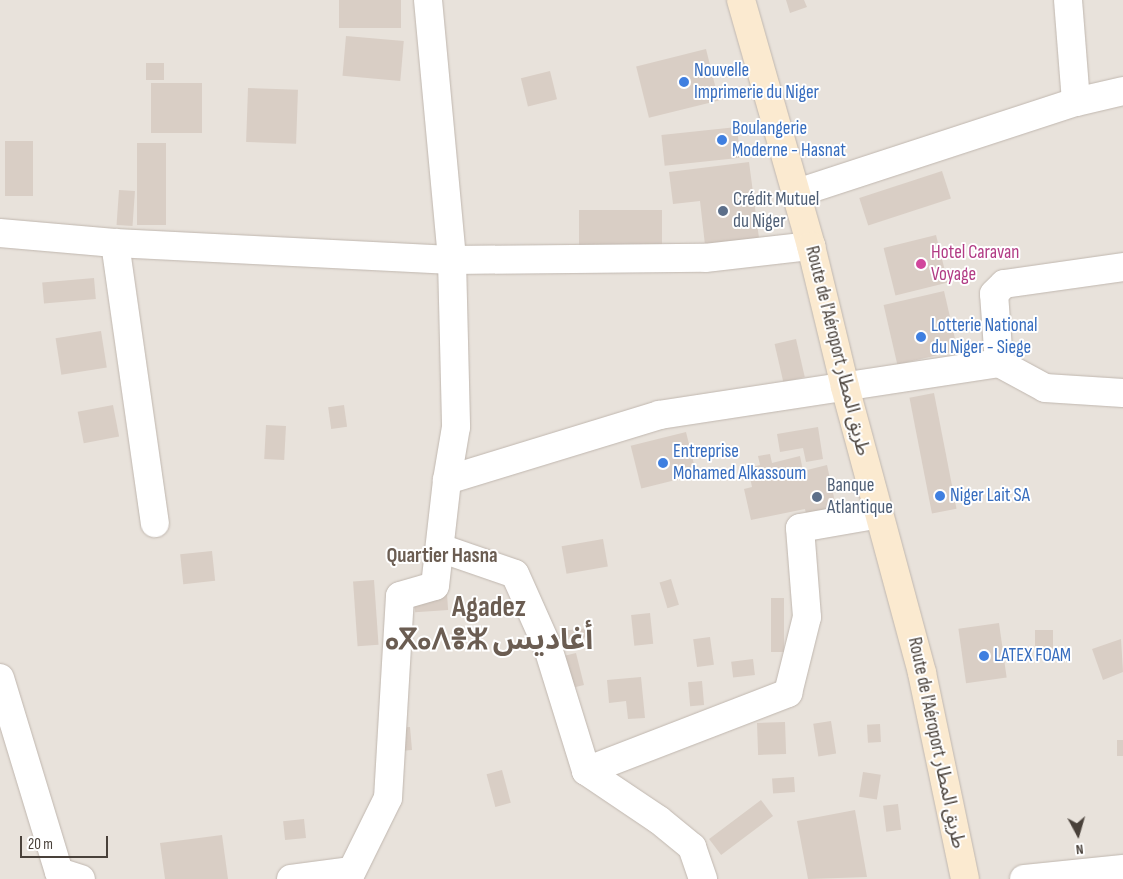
<!DOCTYPE html>
<html>
<head>
<meta charset="utf-8">
<style>
  body { margin:0 }
  #map { position:relative; width:1123px; height:879px; overflow:hidden; background:#f5f1ec; font-family:"Sofia Sans Condensed","Noto Sans Arabic","Noto Sans Tifinagh",sans-serif }
  div>[style] { position:absolute }
  .residential>* { inset:0; background:#e8e2db; transform-origin:0 0 }
  .building>* { inset:0; background:#d9cec5; transform-origin:0 0 }
  .roads { filter:drop-shadow(0 0 1px #c0b7af) drop-shadow(0 0 1px #c0b7af) }
  .street>* { height:28px; margin:-14px; padding:0 14px; transform-origin:14px; border-radius:14px; background:#fff }
  .secondary>* { height:28px; margin:-14px; padding:0 14px; transform-origin:14px; border-radius:14px; background:#fbead0 }
  .dots>* { width:14px; height:14px; translate:-50% -50%; box-sizing:border-box; border:2px solid #fff; border-radius:50% }
  span { translate:-50% -50%; white-space:nowrap; text-align:center; line-height:1.15; -webkit-text-stroke:4px #fff; paint-order:stroke }
  .shop-label { font-size:19px; color:#366cbe }
  .left { translate:0 -50%; text-align:left }
  .service-label { font-size:19px; color:#4e5e75 }
  .hotel-label { font-size:19px; color:#b23c85 }
  .street-label { font-size:19px; color:#49413a }
  .quarter-label { font-size:21px; color:#6b5d52; font-weight:700 }
  .town-label { font-size:29px; color:#6b5d52; font-weight:700 }
  .north { position:absolute; left:1053px; top:809px; width:50px; height:50px; -webkit-text-stroke:4px #fff; paint-order:stroke; rotate:174deg; font-size:14px; font-weight:700; line-height:20px; text-align:center; color:#49413a }
  .north::after { content:''; display:block; margin:auto; width:18px; height:22px; background:#49413a; clip-path:polygon(50% 0,100% 100%,50% 72%,0 100%) }
  .scale { position:absolute; left:20px; top:836px; width:88px; height:22px; box-sizing:border-box; border:2px solid #49413a; border-top:0; padding-left:6px; font-size:15px; line-height:18px; white-space:nowrap; color:#49413a; -webkit-text-stroke:4px #fff; paint-order:stroke }
</style>
</head>
<body>
<div id="map">
  <div class="residential">
    <i style="left:0;top:0;width:1123px;height:879px"></i>
  </div>
  <div class="building">
    <i style="left:339px;top:0;width:62px;height:28px"></i>
    <i style="clip-path:polygon(786px 0,804px 0,807px 7px,790px 13px)"></i>
    <i style="left:346px;top:36px;width:58px;height:40px;rotate:5deg"></i>
    <i style="left:706px;top:49px;width:53px;height:72px;rotate:76deg"></i>
    <i style="left:146px;top:63px;width:18px;height:17px"></i>
    <i style="left:550px;top:71px;width:29px;height:30px;rotate:76deg"></i>
    <i style="left:151px;top:83px;width:51px;height:50px"></i>
    <i style="left:248px;top:88px;width:50px;height:54px;rotate:2deg"></i>
    <i style="left:737px;top:127px;width:31px;height:76px;rotate:84deg"></i>
    <i style="left:5px;top:141px;width:28px;height:55px"></i>
    <i style="left:137px;top:143px;width:29px;height:82px"></i>
    <i style="clip-path:polygon(749px 162px,759px 238px,705px 245px,700px 201px,673px 204px,669px 172px)"></i>
    <i style="left:942px;top:171px;width:29px;height:87px;rotate:72deg"></i>
    <i style="left:119px;top:190px;width:16px;height:35px;rotate:4deg"></i>
    <i style="left:662px;top:210px;width:40px;height:83px;rotate:90deg"></i>
    <i style="left:936px;top:235px;width:49px;height:54px;rotate:76deg"></i>
    <i style="left:94px;top:278px;width:21px;height:52px;rotate:85deg"></i>
    <i style="left:944px;top:291px;width:61px;height:62px;rotate:77deg"></i>
    <i style="left:101px;top:331px;width:37px;height:46px;rotate:81deg"></i>
    <i style="left:796px;top:339px;width:39px;height:22px;rotate:77deg"></i>
    <i style="left:934px;top:393px;width:118px;height:25px;rotate:79deg"></i>
    <i style="left:113px;top:405px;width:32px;height:36px;rotate:79deg"></i>
    <i style="left:344px;top:405px;width:22px;height:16px;rotate:82deg"></i>
    <i style="left:266px;top:425px;width:20px;height:34px;rotate:3deg"></i>
    <i style="clip-path:polygon(818px 427px,823px 459px,806px 462px,803px 448px,780px 452px,777px 434px)"></i>
    <i style="left:686px;top:432px;width:44px;height:57px;rotate:76deg"></i>
    <i style="clip-path:polygon(770px 454px,772px 463px,800px 456px,803px 471px,827px 465px,836px 507px,806px 514px,805px 509px,751px 520px,744px 489px,752px 487px,748px 468px,760px 465px,758px 456px)"></i>
    <i style="left:603px;top:539px;width:28px;height:42px;rotate:80deg"></i>
    <i style="left:212px;top:551px;width:30px;height:32px;rotate:84deg"></i>
    <i style="left:671px;top:579px;width:27px;height:12px;rotate:73deg"></i>
    <i style="left:374px;top:580px;width:65px;height:21px;rotate:86deg"></i>
    <i style="left:447px;top:594px;width:16px;height:33px;rotate:86deg"></i>
    <i style="left:771px;top:598px;width:13px;height:54px"></i>
    <i style="left:650px;top:613px;width:31px;height:19px;rotate:84deg"></i>
    <i style="left:999px;top:623px;width:55px;height:41px;rotate:82deg"></i>
    <i style="left:588px;top:628px;width:9px;height:23px;rotate:84deg"></i>
    <i style="left:1035px;top:630px;width:18px;height:23px"></i>
    <i style="left:710px;top:637px;width:28px;height:17px;rotate:82deg"></i>
    <i style="clip-path:polygon(1121px 639px,1123px 672px,1103px 680px,1092px 649px)"></i>
    <i style="left:576px;top:653px;width:33px;height:18px;rotate:76deg"></i>
    <i style="left:753px;top:659px;width:16px;height:22px;rotate:83deg"></i>
    <i style="clip-path:polygon(641px 677px,645px 718px,628px 719px,626px 701px,609px 703px,607px 680px)"></i>
    <i style="left:702px;top:681px;width:24px;height:14px;rotate:85deg"></i>
    <i style="left:831px;top:721px;width:33px;height:18px;rotate:81deg"></i>
    <i style="left:785px;top:722px;width:32px;height:28px;rotate:88deg"></i>
    <i style="left:880px;top:724px;width:18px;height:13px;rotate:87deg"></i>
    <i style="left:410px;top:727px;width:23px;height:17px;rotate:85deg"></i>
    <i style="left:1117px;top:740px;width:6px;height:16px"></i>
    <i style="left:502px;top:770px;width:34px;height:16px;rotate:75deg"></i>
    <i style="left:863px;top:772px;width:18px;height:25px;rotate:9deg"></i>
    <i style="left:794px;top:777px;width:15px;height:22px;rotate:86deg"></i>
    <i style="left:761px;top:800px;width:20px;height:65px;rotate:53deg"></i>
    <i style="left:898px;top:804px;width:26px;height:15px;rotate:83deg"></i>
    <i style="clip-path:polygon(855px 810px,867px 877px,808px 879px,797px 821px)"></i>
    <i style="left:304px;top:819px;width:19px;height:21px;rotate:84deg"></i>
    <i style="clip-path:polygon(222px 835px,228px 879px,165px 879px,160px 843px)"></i>
  </div>
  <div class="roads">
    <div class="street">
      <i style="left:428px;top:0;width:261px;rotate:84.7deg"></i>
      <i style="left:452px;top:260px;width:167px;rotate:88.6deg"></i>
      <i style="left:456px;top:427px;width:54px;rotate:99.6deg"></i>
      <i style="left:1068px;top:0;width:102px;rotate:85.5deg"></i>
      <i style="left:797px;top:193px;width:293px;rotate:-18.1deg"></i>
      <i style="left:1076px;top:102px;width:48px;rotate:-13.2deg"></i>
      <i style="left:0;top:233px;width:115px;rotate:5deg"></i>
      <i style="left:115px;top:243px;width:337px;rotate:2.9deg"></i>
      <i style="left:452px;top:260px;width:253px;rotate:-0.5deg"></i>
      <i style="left:705px;top:258px;width:107px;rotate:-6.5deg"></i>
      <i style="left:115px;top:243px;width:283px;rotate:81.9deg"></i>
      <i style="left:999px;top:363px;width:52px;rotate:28.5deg"></i>
      <i style="left:1045px;top:388px;width:78px;rotate:3.7deg"></i>
      <i style="left:440px;top:548px;width:79px;rotate:19.1deg"></i>
      <i style="left:515px;top:574px;width:81px;rotate:66deg"></i>
      <i style="left:548px;top:648px;width:129px;rotate:72.8deg"></i>
      <i style="left:586px;top:771px;width:88px;rotate:33.9deg"></i>
      <i style="left:659px;top:820px;width:43px;rotate:39.3deg"></i>
      <i style="left:692px;top:847px;width:34px;rotate:71deg"></i>
      <i style="left:0;top:678px;width:203px;rotate:73.1deg"></i>
      <i style="left:59px;top:872px;width:23px;rotate:18deg"></i>
      <i style="left:586px;top:771px;width:217px;rotate:-21.1deg"></i>
      <i style="left:788px;top:693px;width:78px;rotate:-76deg"></i>
      <i style="left:807px;top:617px;width:89px;rotate:-94.5deg"></i>
      <i style="left:800px;top:528px;width:80px;rotate:-10deg"></i>
      <i style="left:291px;top:879px;width:61px;rotate:-7.6deg"></i>
      <i style="left:348px;top:879px;width:90px;rotate:-63.7deg"></i>
      <i style="left:388px;top:798px;width:202px;rotate:-86.6deg"></i>
      <i style="left:400px;top:596px;width:36px;rotate:-16deg"></i>
      <i style="left:435px;top:586px;width:107px;rotate:-83.5deg"></i>
      <i style="left:447px;top:480px;width:222px;rotate:-17deg"></i>
      <i style="left:659px;top:415px;width:344px;rotate:-8.7deg"></i>
      <i style="left:999px;top:363px;width:69px;rotate:-94.1deg"></i>
      <i style="left:994px;top:294px;width:14px;rotate:-45deg"></i>
      <i style="left:1004px;top:284px;width:120px;rotate:-8.1deg"></i>
      <i style="left:1024px;top:879px;width:100px;rotate:-5.8deg"></i>
    </div>
    <div class="secondary">
      <i style="left:741px;top:0;width:256px;rotate:74.1deg"></i>
      <i style="left:811px;top:246px;width:145px;rotate:76.4deg"></i>
      <i style="left:845px;top:387px;width:296px;rotate:74.9deg"></i>
      <i style="left:922px;top:673px;width:210px;rotate:78.2deg"></i>
    </div>
  </div>
  <div class="dots">
    <i style="left:684px;top:82px;background:#3f7fe0"></i>
    <i style="left:722px;top:140px;background:#3f7fe0"></i>
    <i style="left:723px;top:211px;background:#5c6f8a"></i>
    <i style="left:921px;top:264px;background:#d1479c"></i>
    <i style="left:921px;top:337px;background:#3f7fe0"></i>
    <i style="left:663px;top:463px;background:#3f7fe0"></i>
    <i style="left:940px;top:496px;background:#3f7fe0"></i>
    <i style="left:817px;top:497px;background:#5c6f8a"></i>
    <i style="left:984px;top:656px;background:#3f7fe0"></i>
  </div>
  <div class="shop-label">
    <span class="left" style="left:694px;top:82px">Nouvelle<br>Imprimerie du Niger</span>
    <span class="left" style="left:732px;top:140px">Boulangerie<br>Moderne - Hasnat</span>
    <span class="left" style="left:931px;top:337px">Lotterie National<br>du Niger - Siege</span>
    <span class="left" style="left:673px;top:463px">Entreprise<br>Mohamed Alkassoum</span>
    <span class="left" style="left:950px;top:496px">Niger Lait SA</span>
    <span class="left" style="left:994px;top:656px">LATEX FOAM</span>
  </div>
  <div class="service-label">
    <span class="left" style="left:733px;top:211px">Crédit Mutuel<br>du Niger</span>
    <span class="left" style="left:827px;top:497px">Banque<br>Atlantique</span>
  </div>
  <div class="hotel-label">
    <span class="left" style="left:931px;top:264px">Hotel Caravan<br>Voyage</span>
  </div>
  <div class="street-label">
    <span style="left:837px;top:351px;rotate:76deg">Route de l'Aéroport طريق المطار</span>
    <span style="left:936px;top:743px;rotate:78deg">Route de l'Aéroport طريق المطار</span>
  </div>
  <div class="quarter-label">
    <span style="left:442px;top:556px">Quartier Hasna</span>
  </div>
  <div class="town-label">
    <span style="left:489px;top:624px">Agadez<br>ⴰⴳⴰⴷⴻⵣ أغاديس</span>
  </div>
  <div class="north">N</div>
  <div class="scale">20 m</div>
</div>
</body>
</html>
